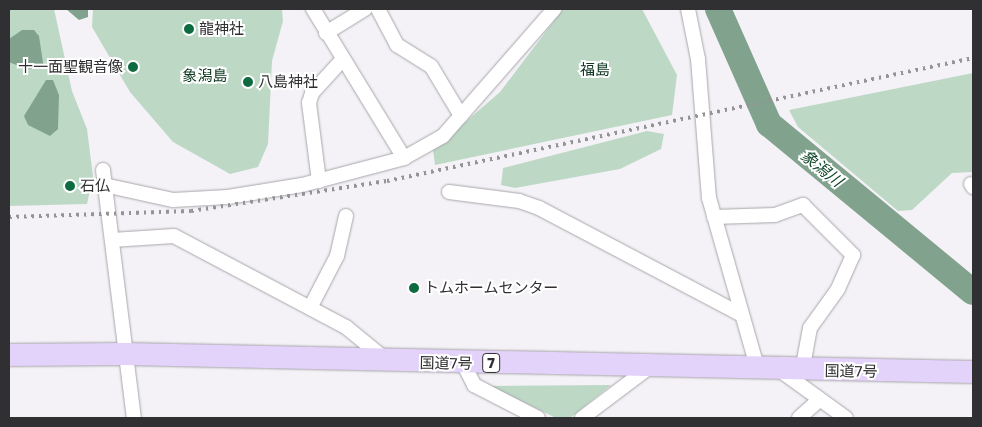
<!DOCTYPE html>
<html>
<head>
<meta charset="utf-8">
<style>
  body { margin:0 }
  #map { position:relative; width:982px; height:427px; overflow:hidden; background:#f4f2f7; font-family:"Golos Text","Noto Sans JP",sans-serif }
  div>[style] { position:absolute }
  .green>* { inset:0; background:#bdd9c6 }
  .water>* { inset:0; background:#81a28c }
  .river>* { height:26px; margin:-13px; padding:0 13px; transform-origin:13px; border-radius:13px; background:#81a28c }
  .roads { filter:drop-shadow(0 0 1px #a8a6aa) drop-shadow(0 0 1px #a8a6aa) }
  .minor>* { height:14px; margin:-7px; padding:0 7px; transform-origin:7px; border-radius:7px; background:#fff }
  .trunk>* { height:22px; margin:-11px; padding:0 11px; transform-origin:11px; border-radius:11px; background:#e3d2fa }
  .rail>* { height:4px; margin-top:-2px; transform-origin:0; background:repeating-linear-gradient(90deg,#949396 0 2.5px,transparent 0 7.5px) }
  .dots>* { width:14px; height:14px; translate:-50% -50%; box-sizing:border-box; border:2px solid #fff; border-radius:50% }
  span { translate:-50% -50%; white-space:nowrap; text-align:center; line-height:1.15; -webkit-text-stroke:4px #fff; paint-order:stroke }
  .shield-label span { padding:1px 4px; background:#fff; border:1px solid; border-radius:4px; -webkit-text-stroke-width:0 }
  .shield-label { font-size:14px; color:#302f31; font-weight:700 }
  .poi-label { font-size:15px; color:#302f31 }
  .left { translate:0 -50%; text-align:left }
  .right { translate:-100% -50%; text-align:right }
  .park-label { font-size:15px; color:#0d3720 }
  .street-label { font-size:15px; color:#302f31 }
  .water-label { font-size:16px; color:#0e482a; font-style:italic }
  .frame { position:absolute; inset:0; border:10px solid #302f31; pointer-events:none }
</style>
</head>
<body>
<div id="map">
  <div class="green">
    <i style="clip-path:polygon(9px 9px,54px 9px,72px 91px,87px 129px,93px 176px,87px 204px,9px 206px)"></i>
    <i style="clip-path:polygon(93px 9px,282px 9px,283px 21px,272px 61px,268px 144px,258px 167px,230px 174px,173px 142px,130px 92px,92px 27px)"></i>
    <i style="clip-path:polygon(563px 9px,642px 9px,677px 75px,672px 115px,435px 165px,433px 150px,500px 92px)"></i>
    <i style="clip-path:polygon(973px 73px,973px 172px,952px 173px,912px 210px,898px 211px,798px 127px,789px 110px)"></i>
    <i style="clip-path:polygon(647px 131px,664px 134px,661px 149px,620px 169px,515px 188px,501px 185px,503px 168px)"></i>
    <i style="clip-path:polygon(611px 385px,570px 418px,556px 418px,490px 386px)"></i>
  </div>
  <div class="water">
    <i style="clip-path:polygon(66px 9px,88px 9px,88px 17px,79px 20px)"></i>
    <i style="clip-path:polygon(22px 30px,34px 30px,39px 36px,44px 69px,26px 69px,9px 62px,9px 39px)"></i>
    <i style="clip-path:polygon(46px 80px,53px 80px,59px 95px,58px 129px,50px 136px,28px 125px,24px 116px)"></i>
  </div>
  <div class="river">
    <i style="left:718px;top:9px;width:126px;rotate:66.1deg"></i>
    <i style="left:769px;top:124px;width:264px;rotate:39.5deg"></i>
  </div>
  <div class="roads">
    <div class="minor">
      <i style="left:378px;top:9px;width:41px;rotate:62.2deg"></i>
      <i style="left:397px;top:45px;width:40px;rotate:32deg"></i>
      <i style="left:431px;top:66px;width:58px;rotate:59deg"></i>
      <i style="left:688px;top:9px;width:51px;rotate:78.7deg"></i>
      <i style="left:698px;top:59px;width:139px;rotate:85.5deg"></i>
      <i style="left:709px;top:198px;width:176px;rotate:74.1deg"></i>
      <i style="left:326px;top:33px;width:46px;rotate:-31.6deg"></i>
      <i style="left:404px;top:158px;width:45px;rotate:-29.4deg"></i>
      <i style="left:443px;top:136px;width:169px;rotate:-48.8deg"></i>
      <i style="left:103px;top:170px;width:250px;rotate:82.9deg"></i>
      <i style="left:319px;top:181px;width:79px;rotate:-97.3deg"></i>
      <i style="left:309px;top:103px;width:10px;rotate:-73deg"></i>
      <i style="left:312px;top:93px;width:45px;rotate:-47.7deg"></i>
      <i style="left:971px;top:184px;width:4px;rotate:56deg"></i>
      <i style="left:104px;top:185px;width:71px;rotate:12.3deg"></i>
      <i style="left:173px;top:200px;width:55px;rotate:-3.1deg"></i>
      <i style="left:228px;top:197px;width:75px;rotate:-9.2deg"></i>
      <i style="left:302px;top:185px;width:106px;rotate:-14.8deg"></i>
      <i style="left:404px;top:158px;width:175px;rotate:-121.4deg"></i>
      <i style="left:449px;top:192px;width:71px;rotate:7.3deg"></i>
      <i style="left:519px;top:201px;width:21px;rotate:19deg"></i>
      <i style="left:539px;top:208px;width:227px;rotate:27.8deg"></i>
      <i style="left:714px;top:217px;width:61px;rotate:-1.9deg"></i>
      <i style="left:775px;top:215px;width:30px;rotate:-20deg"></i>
      <i style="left:803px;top:205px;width:71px;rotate:45deg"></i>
      <i style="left:853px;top:255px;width:37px;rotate:114deg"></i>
      <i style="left:838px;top:289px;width:48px;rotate:125.7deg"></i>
      <i style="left:810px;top:328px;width:44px;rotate:100.5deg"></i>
      <i style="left:112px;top:240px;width:62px;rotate:-3.7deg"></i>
      <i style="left:174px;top:236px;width:195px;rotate:27.9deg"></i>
      <i style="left:346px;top:327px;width:50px;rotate:39.4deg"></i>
      <i style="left:310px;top:308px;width:59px;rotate:-62.6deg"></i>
      <i style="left:337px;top:256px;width:41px;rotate:-77.3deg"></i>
      <i style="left:463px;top:363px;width:25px;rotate:63deg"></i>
      <i style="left:474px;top:385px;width:72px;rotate:27.3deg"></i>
      <i style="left:781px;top:371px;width:80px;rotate:35.9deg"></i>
      <i style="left:582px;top:418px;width:86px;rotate:-37deg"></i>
      <i style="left:799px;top:418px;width:25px;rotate:-42deg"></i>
    </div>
    <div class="trunk">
      <i style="left:9px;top:355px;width:118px;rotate:-0.5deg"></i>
      <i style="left:127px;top:354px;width:846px;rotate:1.22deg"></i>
    </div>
  </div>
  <div class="rail">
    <i style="left:9px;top:217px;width:182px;rotate:-1.9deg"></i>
    <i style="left:191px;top:211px;width:198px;rotate:-8.7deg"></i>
    <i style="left:387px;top:181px;width:599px;rotate:-11.85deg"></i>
  </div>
  <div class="dots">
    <i style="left:189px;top:29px;background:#0e6b3f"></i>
    <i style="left:133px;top:67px;background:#0e6b3f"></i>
    <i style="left:248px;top:82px;background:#0e6b3f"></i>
    <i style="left:70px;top:186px;background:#0e6b3f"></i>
    <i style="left:414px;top:288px;background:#0e6b3f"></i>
  </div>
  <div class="shield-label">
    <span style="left:491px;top:363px">7</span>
  </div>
  <div class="poi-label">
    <span class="left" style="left:199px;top:29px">龍神社</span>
    <span class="right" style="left:123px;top:67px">十一面聖観音像</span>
    <span class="left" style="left:258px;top:82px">八島神社</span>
    <span class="left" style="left:80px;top:186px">石仏</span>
    <span class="left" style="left:424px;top:288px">トムホームセンター</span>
  </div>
  <div class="park-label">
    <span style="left:595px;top:70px">福島</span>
    <span style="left:205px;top:76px">象潟島</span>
  </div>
  <div class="street-label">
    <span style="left:446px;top:363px;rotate:1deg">国道7号</span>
    <span style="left:851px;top:371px;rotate:1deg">国道7号</span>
  </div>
  <div class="water-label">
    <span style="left:822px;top:168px;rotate:39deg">象潟川</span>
  </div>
  <div class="frame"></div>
</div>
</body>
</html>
